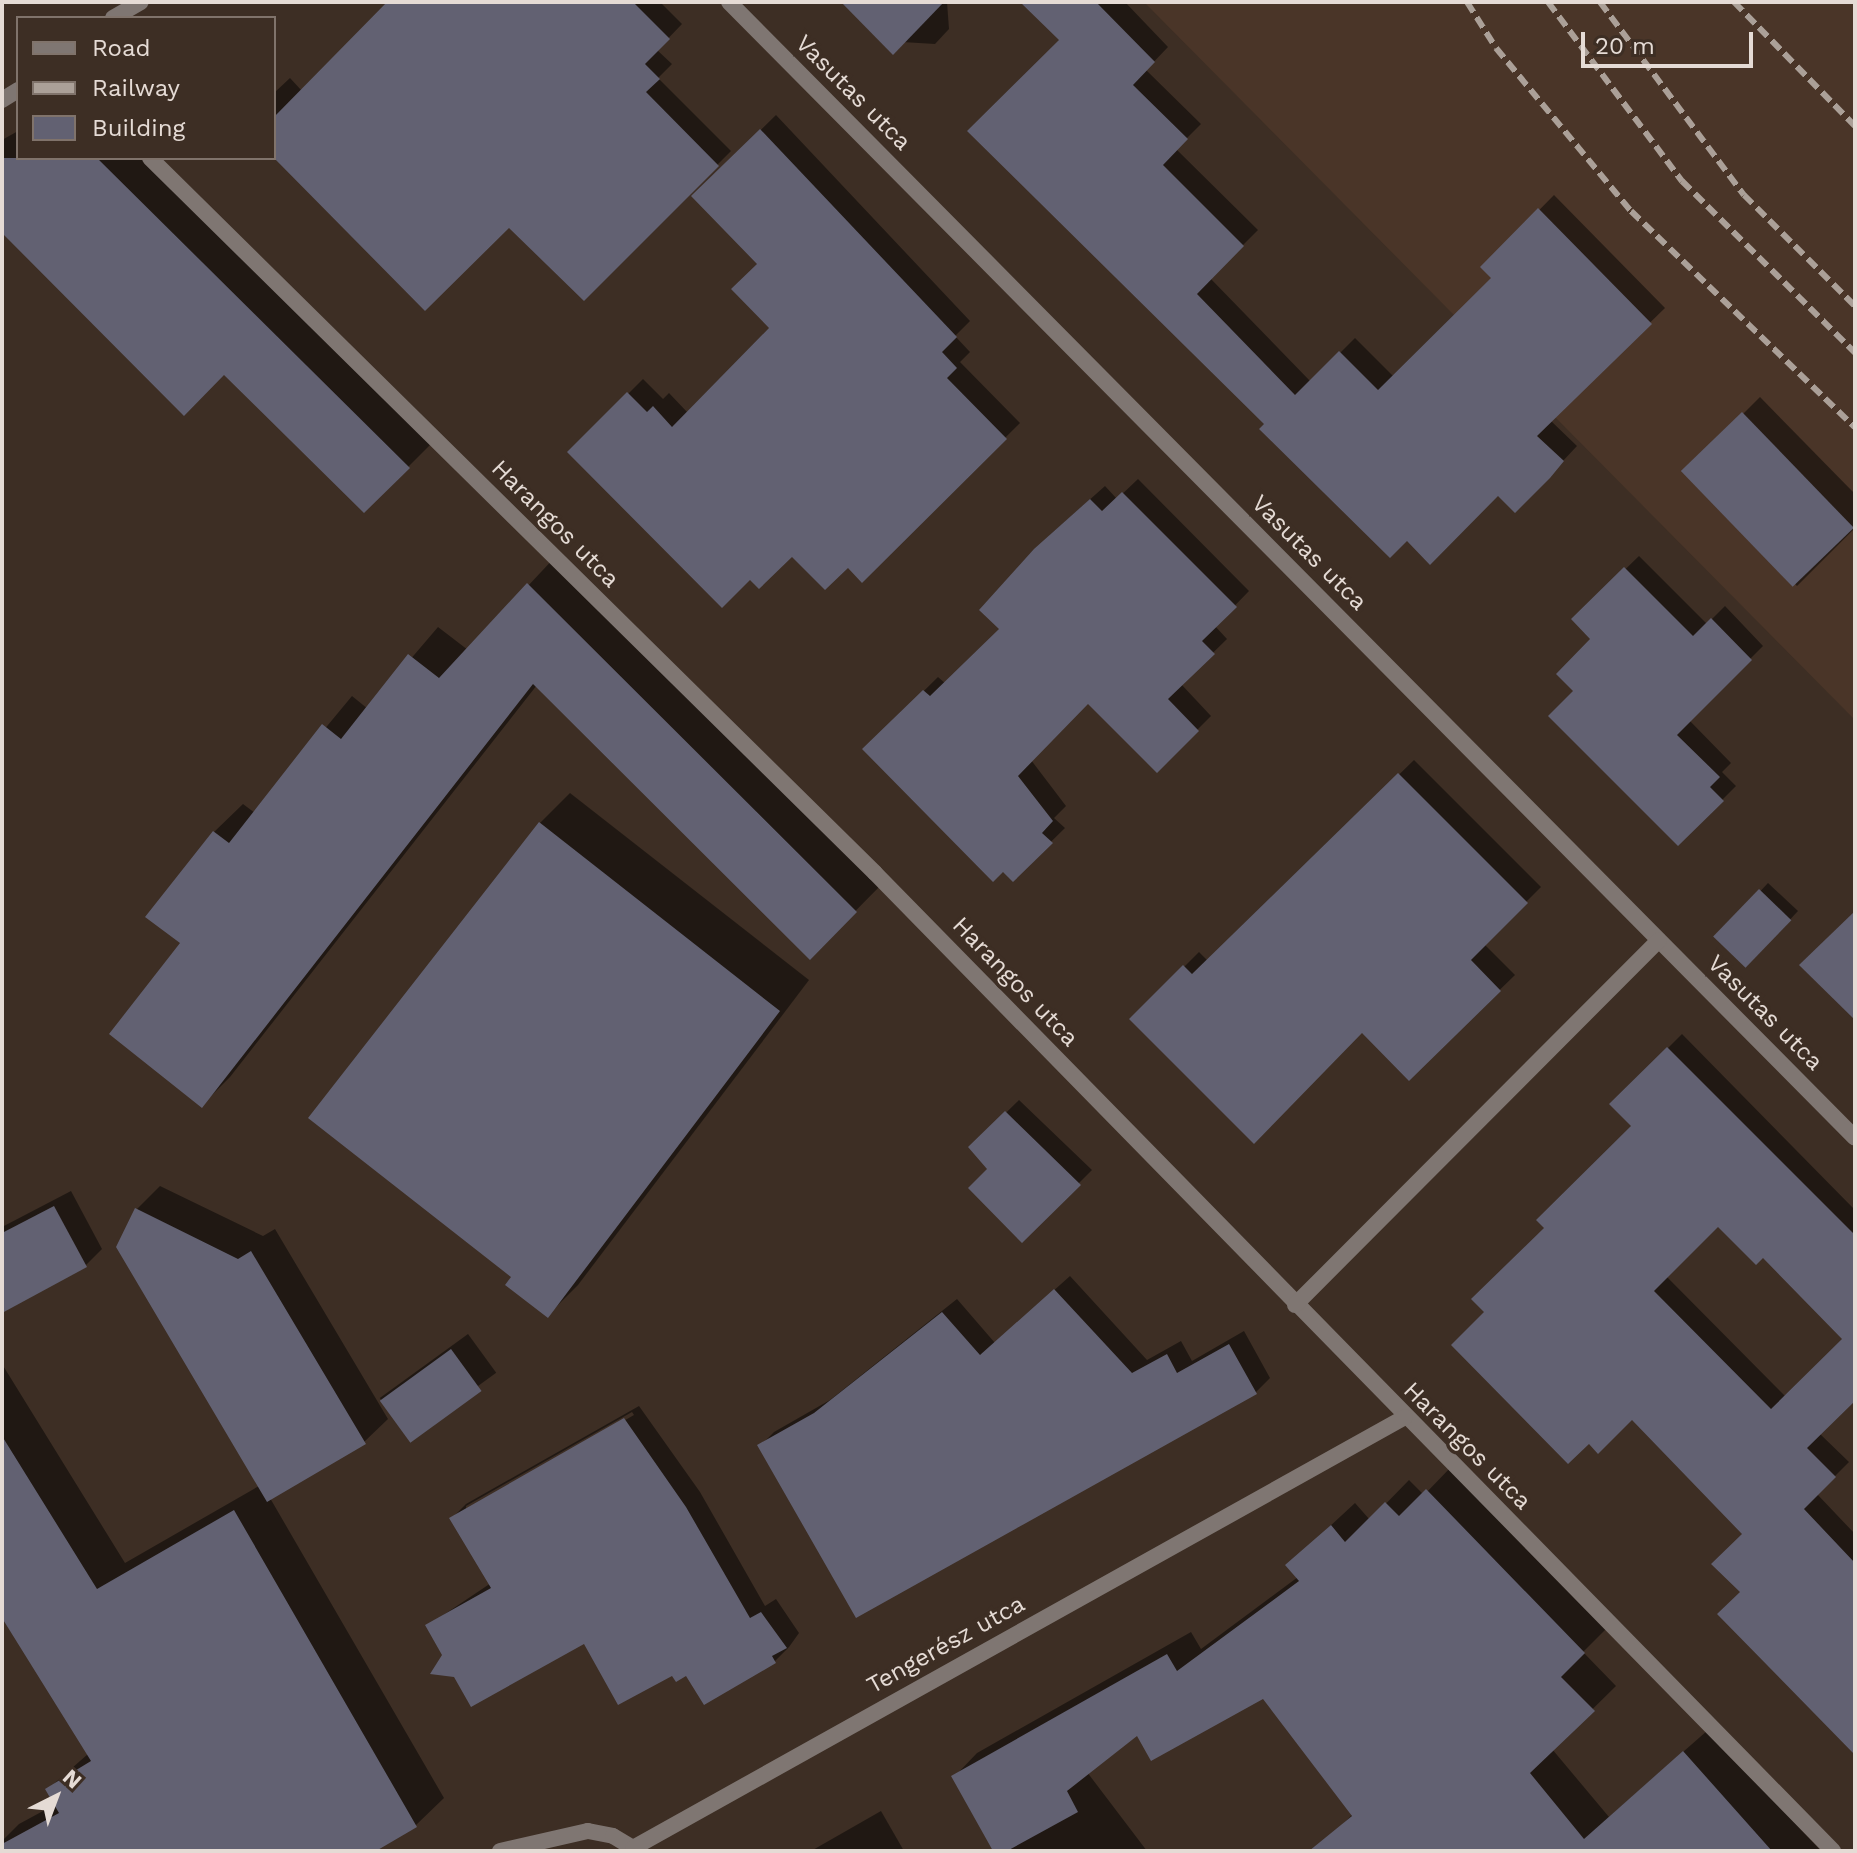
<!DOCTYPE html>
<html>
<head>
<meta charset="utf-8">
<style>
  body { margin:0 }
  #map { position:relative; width:1857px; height:1853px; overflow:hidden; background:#3d2e24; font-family:"Work Sans",sans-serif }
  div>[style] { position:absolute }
  .built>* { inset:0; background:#4a3528 }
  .shadow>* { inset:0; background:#0007; transform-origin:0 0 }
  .building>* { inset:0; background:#626172; transform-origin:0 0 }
  .street>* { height:16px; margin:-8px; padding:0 8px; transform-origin:8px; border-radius:8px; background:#7f7672 }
  .rail>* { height:6px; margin-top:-3px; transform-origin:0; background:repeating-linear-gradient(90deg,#aba098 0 12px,transparent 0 18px) }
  span { translate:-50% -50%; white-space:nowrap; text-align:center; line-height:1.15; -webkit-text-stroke:7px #3d2e24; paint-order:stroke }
  .street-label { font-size:24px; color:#e5dbd5 }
  .frame { position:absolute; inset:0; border:4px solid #e5dbd5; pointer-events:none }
  .legend { position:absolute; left:16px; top:16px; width:260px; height:144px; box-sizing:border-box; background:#3d2e24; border:2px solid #80736b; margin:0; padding:10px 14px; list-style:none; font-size:24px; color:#e5dbd5 }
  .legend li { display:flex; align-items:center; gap:16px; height:40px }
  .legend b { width:40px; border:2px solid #80736b }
  .north { position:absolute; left:16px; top:1757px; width:80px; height:80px; -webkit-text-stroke:6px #3d2e24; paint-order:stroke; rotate:42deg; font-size:22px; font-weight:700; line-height:32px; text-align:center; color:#e5dbd5 }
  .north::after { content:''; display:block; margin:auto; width:28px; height:36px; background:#e5dbd5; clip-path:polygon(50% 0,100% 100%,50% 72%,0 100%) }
  .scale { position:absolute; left:1581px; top:32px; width:172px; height:36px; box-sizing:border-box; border:4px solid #e5dbd5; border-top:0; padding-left:10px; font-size:24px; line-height:28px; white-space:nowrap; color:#e5dbd5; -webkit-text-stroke:6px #3d2e24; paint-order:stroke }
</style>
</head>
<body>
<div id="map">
  <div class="built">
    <i style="clip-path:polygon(1144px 2px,1855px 2px,1855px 720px)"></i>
  </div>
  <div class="shadow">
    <i style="clip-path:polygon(390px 2px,660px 2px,682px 24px,657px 50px,672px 64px,658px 78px,731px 151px,584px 299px,509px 225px,274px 155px,274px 93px,290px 78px,302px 91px)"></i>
    <i style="clip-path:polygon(843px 2px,947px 2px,949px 29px,935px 44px,902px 42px)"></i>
    <i style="clip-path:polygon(1023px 2px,1125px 2px,1168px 47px,1146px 70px,1201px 124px,1176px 149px,1258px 230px,1210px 278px,1311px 382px,1355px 338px,1394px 377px,1494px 278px,1483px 267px,1554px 195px,1665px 308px,1550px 420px,1577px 446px,1530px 496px,1498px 494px,1407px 538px,1267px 424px,970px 131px,1062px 40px)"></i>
    <i style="clip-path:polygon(776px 115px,970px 321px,955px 336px,970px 352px,960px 362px,1020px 423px,862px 580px,848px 565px,792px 554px,750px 577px,570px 452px,643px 379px,663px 399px,669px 393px,688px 413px,772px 328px,760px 264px,694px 196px)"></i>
    <i style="clip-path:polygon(18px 131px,18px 158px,155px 158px,437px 438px,364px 511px,224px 373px,2px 230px,2px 140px)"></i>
    <i style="clip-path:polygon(1760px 397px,1855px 494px,1855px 528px,1797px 586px,1685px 472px)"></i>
    <i style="clip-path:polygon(1138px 479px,1249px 591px,1215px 626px,1227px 639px,1181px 684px,1211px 716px,1157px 770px,1088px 702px,1031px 760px,1066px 806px,1054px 818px,1065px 828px,1013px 879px,865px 749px,938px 677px,946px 684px,1001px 629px,1050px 535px,1105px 486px,1117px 499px)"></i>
    <i style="clip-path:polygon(556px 556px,884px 882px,810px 957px,537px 685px,230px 1077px,202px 1105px,183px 943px,214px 832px,243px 804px,255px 813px,352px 696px,368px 709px,438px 627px,468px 650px)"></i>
    <i style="clip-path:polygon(1639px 556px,1707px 624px,1725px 606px,1763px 646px,1689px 720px,1731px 763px,1722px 772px,1736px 786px,1678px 844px,1576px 691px,1593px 639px,1574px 619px)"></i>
    <i style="clip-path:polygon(1414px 760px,1541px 887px,1484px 944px,1515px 975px,1409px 1078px,1362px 1031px,1132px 1019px,1199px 952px,1208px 961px)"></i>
    <i style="clip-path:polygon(570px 793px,809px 980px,578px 1285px,548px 1315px,513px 1276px,540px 823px)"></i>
    <i style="left:1768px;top:883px;width:41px;height:75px;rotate:43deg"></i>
    <i style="clip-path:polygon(evenodd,1682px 1034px,1855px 1210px,1855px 1398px,1819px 1433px,1849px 1462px,1817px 1494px,1855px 1534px,1855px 1726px,1743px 1592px,1744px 1534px,1632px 1417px,1487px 1312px,1547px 1228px,1633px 1126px,1612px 1104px,1682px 1034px,1718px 1224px,1763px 1256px,1845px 1339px,1786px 1397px,1666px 1276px,1718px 1224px)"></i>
    <i style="clip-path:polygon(1019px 1100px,1092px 1170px,1022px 1240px,989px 1169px,971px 1147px)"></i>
    <i style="clip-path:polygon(160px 1186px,263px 1236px,275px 1229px,388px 1419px,364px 1442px,270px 1498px,444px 1798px,416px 1825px,372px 1851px,2px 1851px,2px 1841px,19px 1824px,56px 1804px,48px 1789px,88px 1754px,2px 1614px,2px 1364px,125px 1563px,259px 1486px,137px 1209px)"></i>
    <i style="clip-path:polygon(71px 1191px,102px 1249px,86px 1265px,2px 1310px,2px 1227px)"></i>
    <i style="clip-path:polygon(1070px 1276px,1147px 1360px,1181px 1341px,1192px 1361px,1244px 1331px,1270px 1378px,1256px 1392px,857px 1615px,760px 1446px,774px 1432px,830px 1400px,957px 1299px,995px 1343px)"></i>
    <i style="left:468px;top:1334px;width:48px;height:109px;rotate:54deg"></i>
    <i style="clip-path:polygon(evenodd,639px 1406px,700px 1492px,765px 1606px,776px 1599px,799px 1633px,789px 1647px,775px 1661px,704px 1702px,687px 1673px,585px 1641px,444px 1655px,427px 1626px,491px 1583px,452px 1518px,466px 1504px,639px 1406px,632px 1412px,634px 1415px,466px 1511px,466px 1506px,632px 1412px)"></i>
    <i style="clip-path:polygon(1451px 1467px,1607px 1628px,1583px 1652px,1616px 1686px,1552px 1749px,1609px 1817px,1708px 1730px,1821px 1851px,1352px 1851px,1336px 1831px,1353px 1814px,1264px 1696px,1138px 1732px,1087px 1772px,1147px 1851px,995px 1851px,954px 1777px,977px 1753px,1191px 1632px,1201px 1649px,1298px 1577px,1288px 1565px,1355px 1503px,1370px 1520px,1409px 1480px,1424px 1495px)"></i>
    <i style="clip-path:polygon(881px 1811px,904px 1851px,811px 1851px)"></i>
  </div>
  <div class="building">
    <i style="clip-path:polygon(387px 2px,633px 2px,670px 39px,645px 64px,660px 79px,646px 92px,719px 166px,584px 301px,509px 228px,425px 311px,274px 158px,274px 117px)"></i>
    <i style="clip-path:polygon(841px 2px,944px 2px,893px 55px)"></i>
    <i style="clip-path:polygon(1020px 2px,1096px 2px,1155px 62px,1133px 85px,1188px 139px,1163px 165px,1244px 246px,1197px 294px,1295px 395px,1339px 351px,1378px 390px,1491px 278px,1480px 267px,1538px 208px,1652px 324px,1537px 436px,1564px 461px,1550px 478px,1515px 513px,1498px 496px,1430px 565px,1407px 541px,1390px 558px,1259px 429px,1264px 424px,967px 131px,1059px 40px)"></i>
    <i style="clip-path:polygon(760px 129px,957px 337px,942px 352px,957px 368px,947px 378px,1007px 439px,862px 583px,848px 568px,825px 590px,792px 557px,759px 589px,750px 580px,722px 608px,567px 452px,627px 392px,647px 412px,653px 406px,672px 427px,769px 328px,731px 289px,757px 264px,691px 196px)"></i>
    <i style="clip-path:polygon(2px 158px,97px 158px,410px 468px,364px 513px,224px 375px,184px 416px,2px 233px)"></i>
    <i style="left:1742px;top:412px;width:161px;height:85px;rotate:46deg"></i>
    <i style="clip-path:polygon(1122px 492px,1237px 607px,1202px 641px,1215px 654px,1168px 699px,1199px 731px,1157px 773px,1088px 704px,1018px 776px,1053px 821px,1042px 833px,1053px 843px,1013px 882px,1003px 872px,993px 882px,862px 749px,923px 690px,930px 696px,999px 629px,979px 610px,1034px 549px,1090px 499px,1102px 511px)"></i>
    <i style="clip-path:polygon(1624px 567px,1693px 636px,1711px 618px,1752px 660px,1677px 735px,1720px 777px,1710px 787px,1724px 801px,1678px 846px,1548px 716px,1573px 691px,1556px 674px,1590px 639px,1571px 619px)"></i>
    <i style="clip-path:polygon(527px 583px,857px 912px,810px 960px,533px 684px,202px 1108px,109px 1034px,180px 943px,145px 917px,213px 831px,229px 843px,322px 724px,341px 739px,408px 654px,439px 678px)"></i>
    <i style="clip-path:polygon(1398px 773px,1528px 903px,1471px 960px,1501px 991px,1409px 1081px,1362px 1033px,1254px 1144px,1129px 1019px,1183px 965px,1192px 974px)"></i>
    <i style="clip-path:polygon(539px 822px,780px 1011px,548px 1318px,505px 1285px,511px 1277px,308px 1118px)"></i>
    <i style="left:1759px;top:889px;width:45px;height:66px;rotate:44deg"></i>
    <i style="clip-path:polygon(1855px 911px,1855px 1020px,1799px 965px)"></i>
    <i style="clip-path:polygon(evenodd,1667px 1047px,1855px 1235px,1855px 1401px,1807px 1448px,1836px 1477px,1804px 1509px,1855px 1563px,1855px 1755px,1717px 1614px,1740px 1592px,1711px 1564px,1742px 1534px,1632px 1420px,1598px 1454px,1589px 1444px,1568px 1464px,1451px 1345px,1484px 1312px,1471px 1299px,1544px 1228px,1536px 1220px,1631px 1126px,1609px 1104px,1667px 1047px,1718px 1227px,1756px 1265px,1763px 1258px,1842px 1339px,1771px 1409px,1654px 1291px,1718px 1227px)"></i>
    <i style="clip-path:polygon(1005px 1111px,1081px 1185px,1022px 1243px,968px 1188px,987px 1169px,968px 1147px)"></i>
    <i style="clip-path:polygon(54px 1206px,87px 1267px,2px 1313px,2px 1233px)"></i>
    <i style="clip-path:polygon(135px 1208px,238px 1259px,251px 1251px,366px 1444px,267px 1502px,116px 1247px)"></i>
    <i style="clip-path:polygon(1054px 1289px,1132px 1373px,1167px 1354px,1177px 1373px,1229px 1344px,1257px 1394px,856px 1618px,757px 1445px,814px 1413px,942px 1312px,980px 1355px)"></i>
    <i style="left:451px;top:1349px;width:52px;height:88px;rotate:54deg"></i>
    <i style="clip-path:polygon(624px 1418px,686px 1507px,750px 1618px,761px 1612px,787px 1648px,772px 1656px,776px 1663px,704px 1705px,686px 1676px,676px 1682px,672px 1676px,618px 1705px,584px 1644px,471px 1707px,454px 1677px,430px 1674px,442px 1655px,425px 1625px,491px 1588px,449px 1518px)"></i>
    <i style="clip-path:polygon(2px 1436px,97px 1589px,234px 1510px,417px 1827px,376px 1851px,2px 1851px,2px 1844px,59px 1813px,45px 1789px,91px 1761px,2px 1618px)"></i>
    <i style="clip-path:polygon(1426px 1489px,1585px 1653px,1561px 1677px,1595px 1711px,1530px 1773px,1584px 1839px,1683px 1751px,1772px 1851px,1309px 1851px,1352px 1816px,1263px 1699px,1151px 1761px,1137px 1736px,1067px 1791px,1078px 1812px,1007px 1851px,993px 1851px,951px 1776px,1167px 1654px,1177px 1671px,1299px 1581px,1285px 1565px,1331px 1525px,1345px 1542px,1385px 1502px,1399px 1516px)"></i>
  </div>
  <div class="street">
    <i style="left:729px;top:2px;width:1599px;rotate:45.25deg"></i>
    <i style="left:113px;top:18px;width:32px;rotate:-30deg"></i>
    <i style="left:2px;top:100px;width:19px;rotate:-32deg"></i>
    <i style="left:150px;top:158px;width:1018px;rotate:44.6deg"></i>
    <i style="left:875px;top:873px;width:1369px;rotate:45.59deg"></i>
    <i style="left:1295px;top:1305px;width:515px;rotate:-45.08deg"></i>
    <i style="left:500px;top:1851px;width:90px;rotate:-12.8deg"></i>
    <i style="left:588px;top:1831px;width:25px;rotate:11deg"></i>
    <i style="left:613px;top:1836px;width:23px;rotate:31deg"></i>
    <i style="left:633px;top:1848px;width:884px;rotate:-29.17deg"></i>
  </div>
  <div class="rail">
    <i style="left:1467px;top:2px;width:54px;rotate:57.8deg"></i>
    <i style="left:1496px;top:48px;width:212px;rotate:50.4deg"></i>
    <i style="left:1631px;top:211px;width:311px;rotate:44deg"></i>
    <i style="left:1548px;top:2px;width:224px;rotate:53.2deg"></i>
    <i style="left:1682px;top:181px;width:244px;rotate:44.8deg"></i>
    <i style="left:1600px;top:2px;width:241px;rotate:53.3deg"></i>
    <i style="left:1744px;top:195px;width:157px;rotate:45deg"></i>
    <i style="left:1734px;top:2px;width:173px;rotate:45.7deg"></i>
  </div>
  <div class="street-label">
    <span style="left:853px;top:93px;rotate:45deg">Vasutas utca</span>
    <span style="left:555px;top:524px;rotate:45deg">Harangos utca</span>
    <span style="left:1309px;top:553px;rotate:45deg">Vasutas utca</span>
    <span style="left:1015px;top:982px;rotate:46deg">Harangos utca</span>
    <span style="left:1765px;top:1013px;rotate:45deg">Vasutas utca</span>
    <span style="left:1467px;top:1446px;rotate:45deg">Harangos utca</span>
    <span style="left:946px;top:1645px;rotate:-29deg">Tengerész utca</span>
  </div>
  <div class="frame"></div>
  <ul class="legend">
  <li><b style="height:10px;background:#7f7672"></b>Road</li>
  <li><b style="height:10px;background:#aba098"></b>Railway</li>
  <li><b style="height:22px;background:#626172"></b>Building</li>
  </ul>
  <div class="north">N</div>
  <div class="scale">20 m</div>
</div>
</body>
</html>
